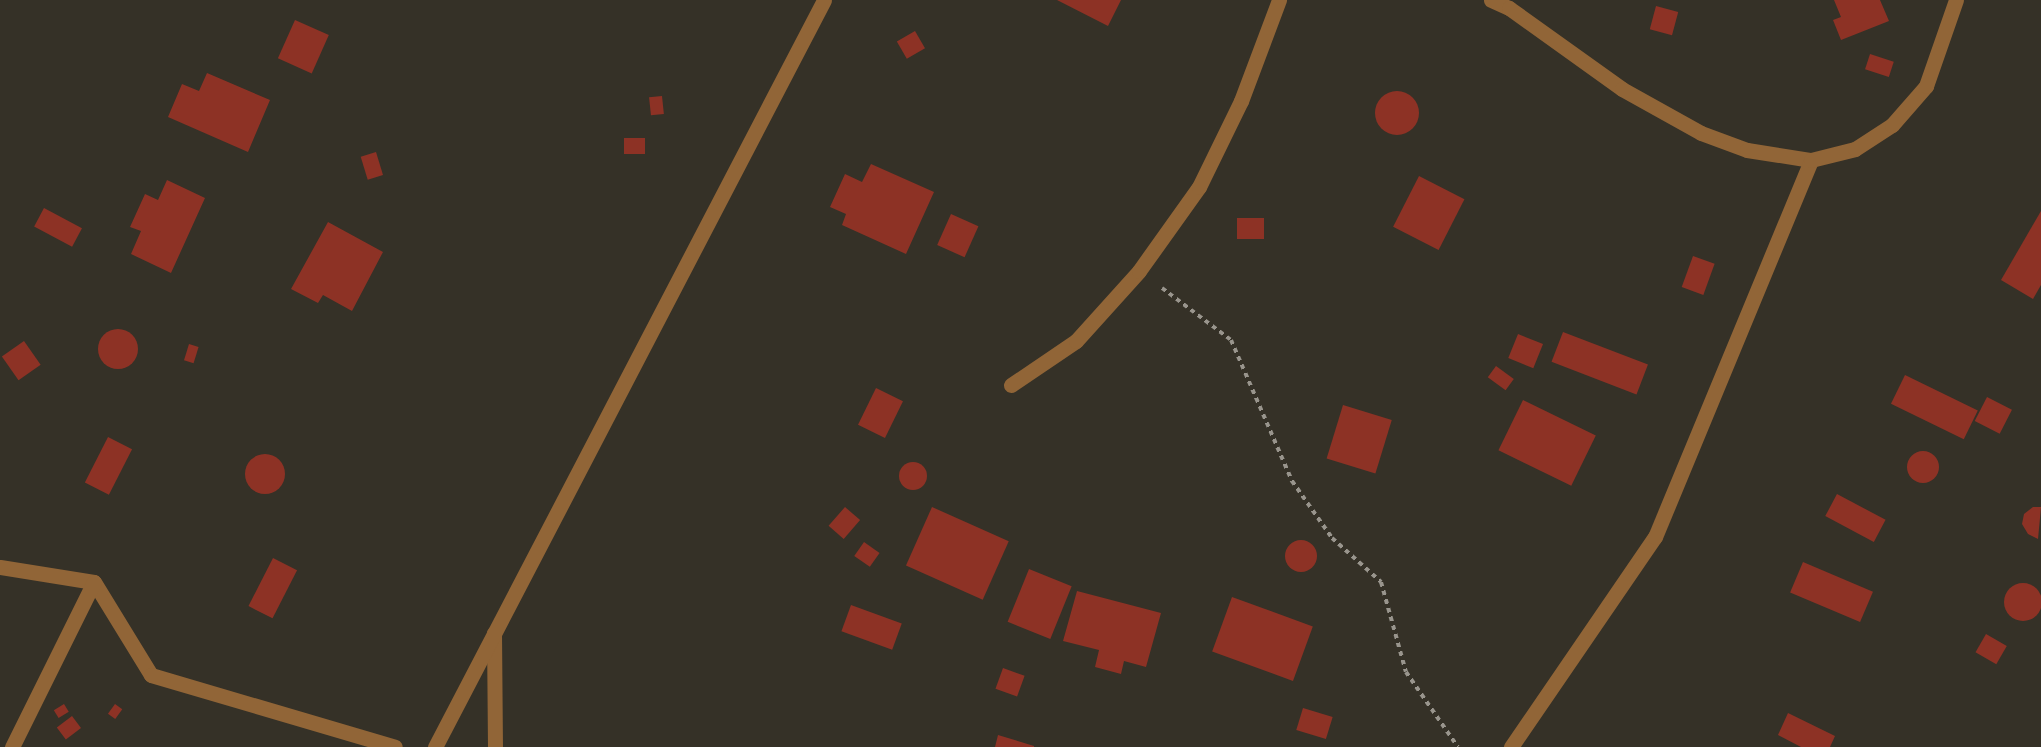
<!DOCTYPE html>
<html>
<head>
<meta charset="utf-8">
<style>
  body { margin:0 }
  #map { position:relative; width:2041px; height:747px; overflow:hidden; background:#353127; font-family:Montserrat,sans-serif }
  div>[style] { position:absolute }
  .building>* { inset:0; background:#8d3225; transform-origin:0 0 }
  .round { border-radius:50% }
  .path>* { height:4px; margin-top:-2px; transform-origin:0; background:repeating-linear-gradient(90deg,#99958d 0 4.5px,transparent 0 9px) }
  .minor>* { height:15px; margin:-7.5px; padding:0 7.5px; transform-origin:7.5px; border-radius:7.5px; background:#916537 }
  span { translate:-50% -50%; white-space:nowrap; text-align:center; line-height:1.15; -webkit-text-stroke:5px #1b1915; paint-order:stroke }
</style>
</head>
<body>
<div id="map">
  <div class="building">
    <i style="clip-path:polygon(1057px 0,1121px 0,1108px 26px)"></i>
    <i style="clip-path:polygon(1834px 0,1880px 0,1889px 21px,1841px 40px,1833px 20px,1841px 17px)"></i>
    <i style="left:1656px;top:6px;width:23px;height:24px;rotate:15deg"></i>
    <i style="left:295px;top:20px;width:37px;height:42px;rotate:24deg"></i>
    <i style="left:915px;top:31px;width:20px;height:21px;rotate:60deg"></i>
    <i style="left:1870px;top:54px;width:25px;height:16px;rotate:18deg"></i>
    <i style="clip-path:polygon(207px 73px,270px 100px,248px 152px,168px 117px,182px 84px,199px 91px)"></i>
    <i class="round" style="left:1375px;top:91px;width:44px;height:44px"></i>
    <i style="left:662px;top:96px;width:18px;height:13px;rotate:84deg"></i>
    <i style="left:645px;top:138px;width:16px;height:21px;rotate:90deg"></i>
    <i style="left:376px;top:152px;width:24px;height:16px;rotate:73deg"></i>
    <i style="clip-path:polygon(871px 164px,934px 192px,906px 254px,842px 225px,846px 214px,830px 207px,845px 174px,862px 182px)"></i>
    <i style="left:1419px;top:176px;width:51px;height:57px;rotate:27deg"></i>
    <i style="clip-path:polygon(167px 180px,205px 198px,171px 273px,131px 254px,141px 231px,130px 227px,145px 194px,158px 200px)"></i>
    <i style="left:44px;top:208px;width:43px;height:21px;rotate:28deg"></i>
    <i style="clip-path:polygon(2041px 211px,2041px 285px,2033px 299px,2001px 280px)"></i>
    <i style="left:951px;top:214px;width:30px;height:34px;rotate:24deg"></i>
    <i style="left:1237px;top:218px;width:27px;height:21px"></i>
    <i style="clip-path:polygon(328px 222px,383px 252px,352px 311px,323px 295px,318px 303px,291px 289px)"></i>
    <i style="left:1693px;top:256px;width:23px;height:33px;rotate:20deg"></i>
    <i class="round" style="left:98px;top:329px;width:40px;height:40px"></i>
    <i style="left:1563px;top:332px;width:91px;height:32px;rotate:21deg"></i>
    <i style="left:1518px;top:334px;width:27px;height:26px;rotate:22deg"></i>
    <i style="left:24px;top:341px;width:29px;height:27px;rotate:55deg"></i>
    <i style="left:189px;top:344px;width:10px;height:17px;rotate:17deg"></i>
    <i style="left:1496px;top:366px;width:22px;height:14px;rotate:36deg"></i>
    <i style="left:1905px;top:375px;width:81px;height:32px;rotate:26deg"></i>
    <i style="left:876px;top:388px;width:30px;height:41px;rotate:26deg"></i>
    <i style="left:1987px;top:397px;width:28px;height:27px;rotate:27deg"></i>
    <i style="left:1523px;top:400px;width:81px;height:56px;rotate:26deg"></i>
    <i style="left:1343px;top:405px;width:51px;height:56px;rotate:17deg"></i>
    <i style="left:108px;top:437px;width:27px;height:51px;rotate:27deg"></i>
    <i class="round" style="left:1907px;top:451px;width:32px;height:32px"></i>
    <i class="round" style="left:245px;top:454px;width:40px;height:40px"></i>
    <i class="round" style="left:899px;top:462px;width:28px;height:28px"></i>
    <i style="left:1837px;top:494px;width:55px;height:25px;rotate:28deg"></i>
    <i style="left:845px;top:507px;width:20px;height:25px;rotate:41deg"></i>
    <i style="left:932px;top:507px;width:84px;height:64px;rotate:24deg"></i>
    <i style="clip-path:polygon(2033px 507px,2041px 507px,2038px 539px,2028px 534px,2022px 524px,2024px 514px)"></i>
    <i class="round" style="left:1285px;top:540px;width:32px;height:32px"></i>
    <i style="left:864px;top:542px;width:19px;height:17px;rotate:35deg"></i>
    <i style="left:273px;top:558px;width:27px;height:54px;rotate:27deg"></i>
    <i style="left:1803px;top:562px;width:76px;height:33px;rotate:23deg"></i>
    <i style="left:1029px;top:569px;width:46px;height:57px;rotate:22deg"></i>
    <i class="round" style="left:2004px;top:583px;width:38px;height:38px"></i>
    <i style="clip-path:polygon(1077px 591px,1161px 613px,1146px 667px,1124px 661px,1121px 674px,1095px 667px,1099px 650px,1063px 641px)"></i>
    <i style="left:1232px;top:597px;width:86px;height:58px;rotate:20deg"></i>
    <i style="left:851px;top:605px;width:54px;height:28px;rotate:20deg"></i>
    <i style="left:1986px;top:634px;width:24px;height:21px;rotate:30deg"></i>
    <i style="left:1003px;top:668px;width:23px;height:22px;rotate:20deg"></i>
    <i style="left:64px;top:704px;width:9px;height:12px;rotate:58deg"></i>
    <i style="left:115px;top:704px;width:9px;height:12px;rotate:36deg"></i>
    <i style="left:1303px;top:708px;width:31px;height:23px;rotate:17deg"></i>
    <i style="clip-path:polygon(1788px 713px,1835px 736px,1830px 747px,1801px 747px,1778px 735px)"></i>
    <i style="left:72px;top:716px;width:15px;height:19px;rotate:53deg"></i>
    <i style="clip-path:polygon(998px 735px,1034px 746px,1034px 747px,995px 747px)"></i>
  </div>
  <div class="path">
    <i style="left:1162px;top:288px;width:86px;rotate:37deg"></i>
    <i style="left:1231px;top:340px;width:154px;rotate:66.6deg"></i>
    <i style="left:1292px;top:481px;width:70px;rotate:54.9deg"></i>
    <i style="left:1332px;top:538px;width:66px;rotate:41.9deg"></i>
    <i style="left:1381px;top:582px;width:93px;rotate:74.5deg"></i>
    <i style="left:1406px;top:672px;width:91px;rotate:55.3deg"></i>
  </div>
  <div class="minor">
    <i style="left:1491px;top:0;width:20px;rotate:24deg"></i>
    <i style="left:1509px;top:8px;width:139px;rotate:35.6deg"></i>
    <i style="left:1622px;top:89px;width:90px;rotate:29.1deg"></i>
    <i style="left:1701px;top:133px;width:49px;rotate:20.3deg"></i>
    <i style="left:1747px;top:150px;width:65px;rotate:8.9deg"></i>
    <i style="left:1011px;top:385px;width:78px;rotate:-34.1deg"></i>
    <i style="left:1076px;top:341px;width:94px;rotate:-48deg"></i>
    <i style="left:1139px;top:271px;width:103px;rotate:-54.5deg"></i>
    <i style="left:1199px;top:187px;width:96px;rotate:-64deg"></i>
    <i style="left:1241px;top:101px;width:108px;rotate:-69.4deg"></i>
    <i style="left:0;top:567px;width:95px;rotate:9.1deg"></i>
    <i style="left:94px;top:582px;width:109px;rotate:58.5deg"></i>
    <i style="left:151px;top:675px;width:254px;rotate:16.4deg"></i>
    <i style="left:494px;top:633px;width:114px;rotate:89.5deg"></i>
    <i style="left:12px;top:747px;width:184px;rotate:-63.6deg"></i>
    <i style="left:435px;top:747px;width:842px;rotate:-62.49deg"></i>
    <i style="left:1511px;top:747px;width:255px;rotate:-55.6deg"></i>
    <i style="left:1655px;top:537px;width:408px;rotate:-67.5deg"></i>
    <i style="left:1811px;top:160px;width:45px;rotate:-14deg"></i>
    <i style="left:1855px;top:149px;width:44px;rotate:-33deg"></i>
    <i style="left:1892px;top:125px;width:52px;rotate:-48.9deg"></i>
    <i style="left:1926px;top:86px;width:91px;rotate:-70.8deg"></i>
  </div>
</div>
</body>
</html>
